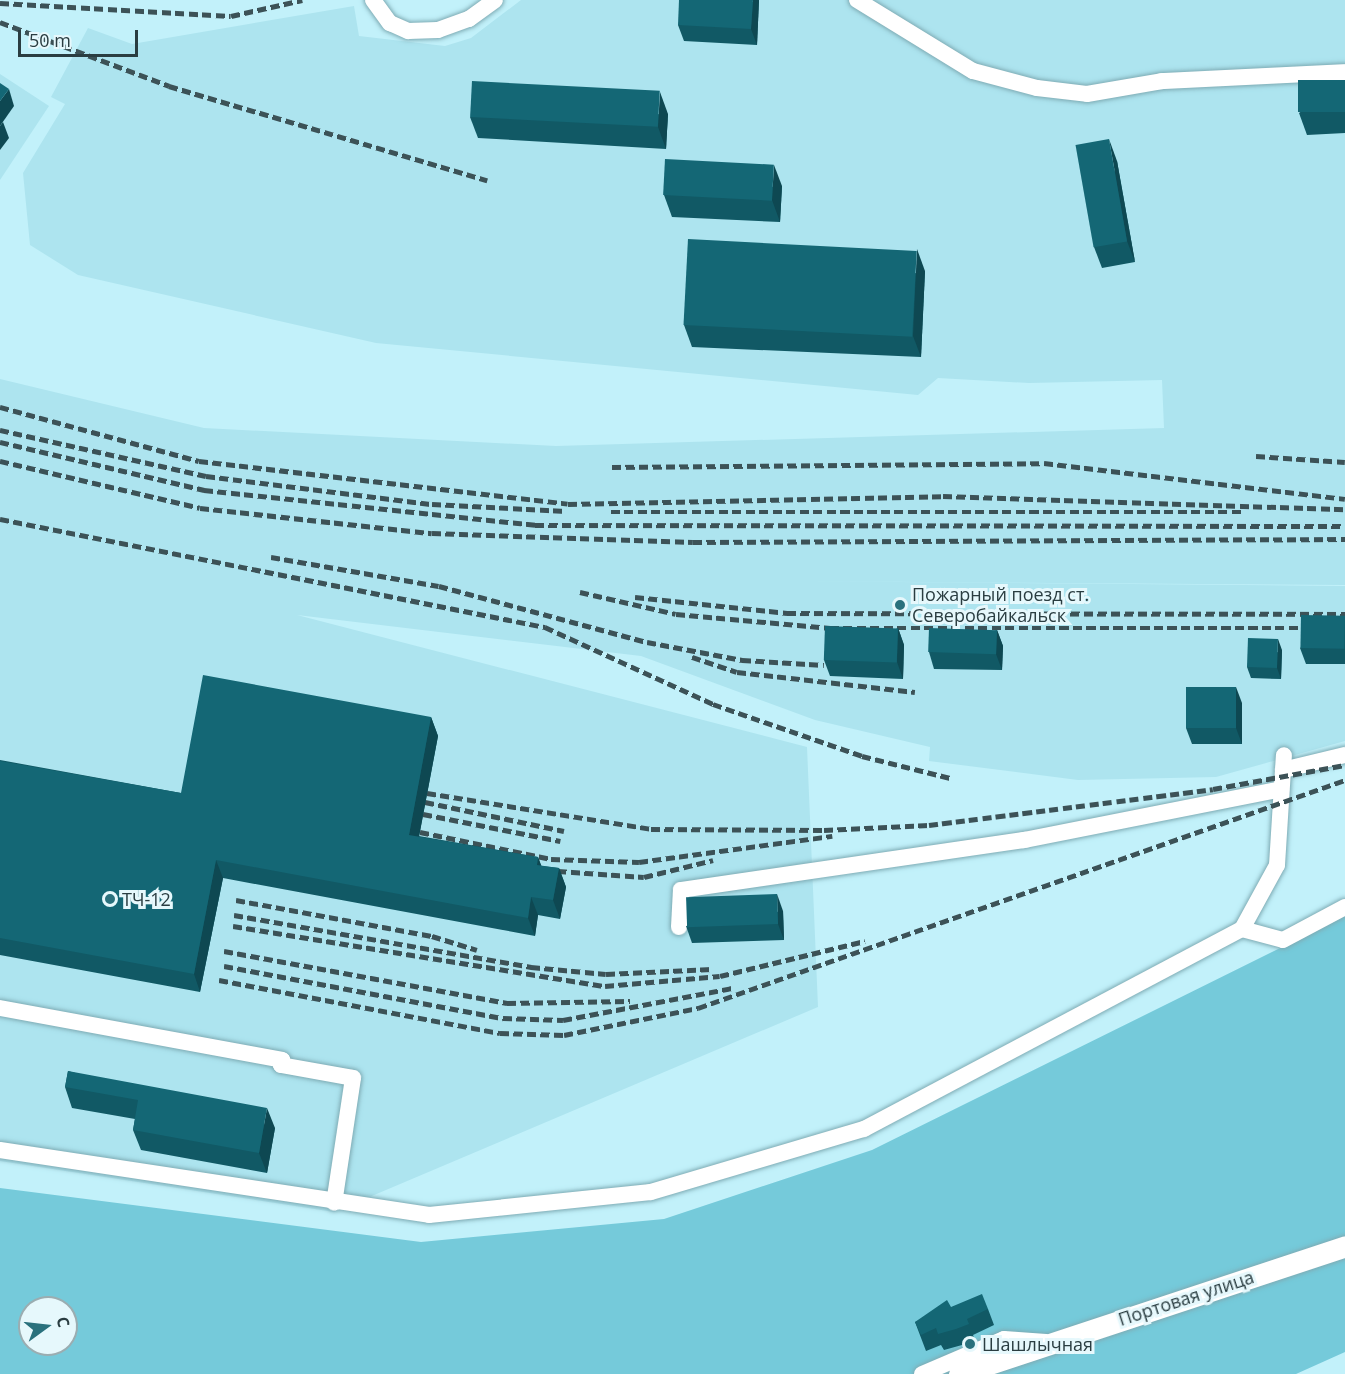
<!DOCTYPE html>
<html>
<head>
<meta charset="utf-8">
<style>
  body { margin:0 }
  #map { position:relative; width:1345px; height:1374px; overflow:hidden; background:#c2f1fa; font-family:"Open Sans",sans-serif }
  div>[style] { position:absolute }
  .built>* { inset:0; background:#ade4ef }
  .green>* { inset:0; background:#75cada }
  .roads { filter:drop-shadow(0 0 2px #7eabb4) drop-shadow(0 0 2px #7eabb4) }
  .minor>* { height:16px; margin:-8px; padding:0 8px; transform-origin:8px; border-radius:8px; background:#fff }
  .major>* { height:21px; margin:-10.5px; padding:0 10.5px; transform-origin:10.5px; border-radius:10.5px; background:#fff }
  .rail>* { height:4.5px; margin-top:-2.25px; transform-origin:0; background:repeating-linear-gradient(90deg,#3c5257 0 9px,transparent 0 13.5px) }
  .wall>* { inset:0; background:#115965 }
  .shaded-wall>* { inset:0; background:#0e4852 }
  .building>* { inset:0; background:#146775; transform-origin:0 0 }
  .dots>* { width:16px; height:16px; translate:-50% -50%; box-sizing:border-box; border:3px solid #e6f8fc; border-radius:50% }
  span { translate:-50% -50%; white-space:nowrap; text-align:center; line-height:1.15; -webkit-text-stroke:6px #e6f8fc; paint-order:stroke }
  .poi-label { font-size:18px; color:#2a3d41 }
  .left { translate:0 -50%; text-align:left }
  .street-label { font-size:18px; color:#2a3d41 }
  .north { position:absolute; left:18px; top:1296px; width:60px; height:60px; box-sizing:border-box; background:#e6f8fc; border:2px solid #9badb1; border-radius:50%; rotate:75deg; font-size:16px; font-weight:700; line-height:24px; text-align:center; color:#2a3d41 }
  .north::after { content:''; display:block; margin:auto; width:21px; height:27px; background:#2a717d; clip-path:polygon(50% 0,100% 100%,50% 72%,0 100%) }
  .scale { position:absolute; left:18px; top:30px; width:120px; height:27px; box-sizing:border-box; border:3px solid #2a3d41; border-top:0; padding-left:8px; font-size:18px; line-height:21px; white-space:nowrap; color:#2a3d41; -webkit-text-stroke:4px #e6f8fc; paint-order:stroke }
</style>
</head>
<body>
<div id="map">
  <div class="built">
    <i style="clip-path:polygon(521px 0,1345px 0,1345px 585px,781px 581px,1345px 586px,1345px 741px,1216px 777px,1078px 780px,929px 761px,930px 747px,815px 720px,641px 656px,297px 615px,807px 747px,818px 1007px,334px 1212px,0 1161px,0 379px,204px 428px,556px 446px,1164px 428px,1162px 380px,1029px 383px,938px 378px,918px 395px,376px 343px,78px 275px,30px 245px,23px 173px,65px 104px,51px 97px,88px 28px,132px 44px,354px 6px,359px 36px,445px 46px,471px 38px)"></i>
    <i style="clip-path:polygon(0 74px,49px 106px,0 180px)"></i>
  </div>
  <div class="green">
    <i style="clip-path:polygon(evenodd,1345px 916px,1345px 1352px,1296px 1374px,0 1374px,0 1188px,421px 1242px,664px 1219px,872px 1150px,1345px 916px,30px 1308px,66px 1308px,66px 1344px,30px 1344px,30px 1308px)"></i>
  </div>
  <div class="roads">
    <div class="minor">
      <i style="left:373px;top:0;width:29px;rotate:54deg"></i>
      <i style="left:390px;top:23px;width:20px;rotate:24deg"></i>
      <i style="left:408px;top:31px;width:30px;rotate:-2deg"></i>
      <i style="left:438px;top:30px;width:33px;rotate:-20deg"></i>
      <i style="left:469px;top:19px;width:32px;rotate:-36deg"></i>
      <i style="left:857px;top:0;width:136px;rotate:31.5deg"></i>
      <i style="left:973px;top:71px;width:66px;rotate:14.9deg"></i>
      <i style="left:1037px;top:88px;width:50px;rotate:6.8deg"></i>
      <i style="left:1087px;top:94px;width:76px;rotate:-9.8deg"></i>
      <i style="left:1162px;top:81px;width:183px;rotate:-2.8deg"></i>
      <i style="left:1283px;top:770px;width:64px;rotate:-13.6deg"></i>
      <i style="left:679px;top:927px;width:37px;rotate:-87deg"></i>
      <i style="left:681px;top:890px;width:347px;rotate:-8.3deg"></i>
      <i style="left:1024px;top:840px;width:262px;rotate:-11.2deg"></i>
      <i style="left:1242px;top:929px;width:42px;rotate:15deg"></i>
      <i style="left:1283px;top:940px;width:70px;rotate:-28deg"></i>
      <i style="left:0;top:1008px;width:287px;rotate:10.4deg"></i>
      <i style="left:282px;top:1060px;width:5px;rotate:101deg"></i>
      <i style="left:281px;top:1065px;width:73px;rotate:10.2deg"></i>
      <i style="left:353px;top:1078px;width:126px;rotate:98.6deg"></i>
      <i style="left:0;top:1150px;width:434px;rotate:8.6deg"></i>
      <i style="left:429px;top:1215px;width:223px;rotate:-5.9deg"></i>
      <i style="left:651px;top:1192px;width:222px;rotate:-16.5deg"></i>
      <i style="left:864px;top:1129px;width:428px;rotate:-27.9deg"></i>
      <i style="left:1242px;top:929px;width:73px;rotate:-61.3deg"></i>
      <i style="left:1277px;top:865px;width:110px;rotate:-86.4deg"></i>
      <i style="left:922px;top:1374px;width:89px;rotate:-23.1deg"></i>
      <i style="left:1004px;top:1339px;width:42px;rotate:4.1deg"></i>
    </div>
    <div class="major">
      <i style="left:959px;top:1374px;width:407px;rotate:-18.3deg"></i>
    </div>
  </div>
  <div class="rail">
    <i style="left:0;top:3px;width:231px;rotate:3.2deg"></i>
    <i style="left:231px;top:16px;width:73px;rotate:-12.7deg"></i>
    <i style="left:0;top:22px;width:181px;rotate:20.7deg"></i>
    <i style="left:169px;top:86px;width:332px;rotate:16.5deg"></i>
    <i style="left:0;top:407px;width:206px;rotate:15.2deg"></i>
    <i style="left:199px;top:461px;width:371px;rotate:6.6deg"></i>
    <i style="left:568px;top:504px;width:375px;rotate:-1.2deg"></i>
    <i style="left:943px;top:496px;width:402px;rotate:1.9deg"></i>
    <i style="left:0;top:430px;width:211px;rotate:12.6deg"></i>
    <i style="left:206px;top:476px;width:228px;rotate:7.1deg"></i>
    <i style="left:432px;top:504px;width:134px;rotate:3deg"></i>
    <i style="left:0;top:442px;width:210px;rotate:13.2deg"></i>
    <i style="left:204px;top:490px;width:333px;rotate:6deg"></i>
    <i style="left:535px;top:525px;width:810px;rotate:0.07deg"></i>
    <i style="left:1256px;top:456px;width:89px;rotate:3.9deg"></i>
    <i style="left:0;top:461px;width:205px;rotate:13.2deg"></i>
    <i style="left:200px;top:508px;width:233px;rotate:6.2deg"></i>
    <i style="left:432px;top:533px;width:261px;rotate:2deg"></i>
    <i style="left:693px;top:542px;width:652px;rotate:-0.26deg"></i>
    <i style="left:612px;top:467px;width:432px;rotate:-0.5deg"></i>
    <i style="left:1044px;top:463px;width:303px;rotate:6.8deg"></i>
    <i style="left:611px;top:512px;width:630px"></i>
    <i style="left:0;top:519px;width:556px;rotate:11.21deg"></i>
    <i style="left:545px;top:627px;width:185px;rotate:24.6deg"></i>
    <i style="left:713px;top:704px;width:158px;rotate:19.2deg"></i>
    <i style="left:862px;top:756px;width:91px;rotate:14deg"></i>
    <i style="left:271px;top:557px;width:170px;rotate:9.8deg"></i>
    <i style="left:439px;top:586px;width:215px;rotate:15.1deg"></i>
    <i style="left:647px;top:642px;width:97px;rotate:10.7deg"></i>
    <i style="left:742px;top:660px;width:82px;rotate:3.5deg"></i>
    <i style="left:580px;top:592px;width:98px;rotate:12.9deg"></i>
    <i style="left:676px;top:614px;width:155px;rotate:5.2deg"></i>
    <i style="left:830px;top:628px;width:515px"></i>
    <i style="left:635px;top:597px;width:153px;rotate:6deg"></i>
    <i style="left:787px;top:613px;width:558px;rotate:0.1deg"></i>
    <i style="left:692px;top:657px;width:47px;rotate:18.4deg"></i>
    <i style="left:737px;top:672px;width:179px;rotate:6.4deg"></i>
    <i style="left:427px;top:793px;width:227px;rotate:9.1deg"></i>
    <i style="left:651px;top:829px;width:173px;rotate:0.3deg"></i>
    <i style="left:824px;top:830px;width:105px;rotate:-2.7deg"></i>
    <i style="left:929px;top:825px;width:286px;rotate:-7.2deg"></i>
    <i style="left:1213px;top:789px;width:134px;rotate:-10.3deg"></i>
    <i style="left:425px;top:802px;width:142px;rotate:11.8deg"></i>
    <i style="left:423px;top:814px;width:140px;rotate:11.1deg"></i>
    <i style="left:420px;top:832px;width:134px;rotate:11.6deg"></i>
    <i style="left:551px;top:859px;width:88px;rotate:2deg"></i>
    <i style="left:639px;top:862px;width:195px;rotate:-7.7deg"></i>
    <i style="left:544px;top:870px;width:100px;rotate:4deg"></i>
    <i style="left:644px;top:877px;width:71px;rotate:-13.8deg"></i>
    <i style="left:236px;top:900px;width:199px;rotate:10.4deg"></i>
    <i style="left:432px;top:936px;width:47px;rotate:17.3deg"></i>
    <i style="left:234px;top:915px;width:302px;rotate:9.9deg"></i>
    <i style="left:531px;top:967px;width:75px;rotate:5.3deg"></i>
    <i style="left:606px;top:974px;width:106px;rotate:-2.7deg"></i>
    <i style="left:233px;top:926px;width:377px;rotate:9.2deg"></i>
    <i style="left:605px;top:986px;width:115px;rotate:-5deg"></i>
    <i style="left:720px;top:976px;width:149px;rotate:-13.6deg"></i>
    <i style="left:224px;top:951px;width:288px;rotate:10.4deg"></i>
    <i style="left:507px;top:1003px;width:123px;rotate:-0.9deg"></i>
    <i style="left:224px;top:966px;width:284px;rotate:10.6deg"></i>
    <i style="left:503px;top:1018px;width:60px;rotate:1.9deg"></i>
    <i style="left:563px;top:1020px;width:172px;rotate:-10.7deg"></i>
    <i style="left:219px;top:980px;width:286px;rotate:10.7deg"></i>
    <i style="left:500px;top:1033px;width:64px;rotate:1.8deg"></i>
    <i style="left:564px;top:1035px;width:137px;rotate:-11.4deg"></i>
    <i style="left:698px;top:1008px;width:686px;rotate:-19.41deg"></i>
  </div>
  <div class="wall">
    <i style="clip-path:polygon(759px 0,757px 45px,684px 41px,678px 25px)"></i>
    <i style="clip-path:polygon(1345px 80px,1345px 133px,1307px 135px,1299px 113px)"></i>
    <i style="clip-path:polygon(668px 114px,666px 149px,478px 138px,470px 117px)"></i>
    <i style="clip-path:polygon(1117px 161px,1135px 262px,1102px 268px,1094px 247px)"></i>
    <i style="clip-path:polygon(782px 186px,780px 222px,672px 217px,664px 195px)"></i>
    <i style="clip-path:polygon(925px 271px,921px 357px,692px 347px,684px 325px)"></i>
    <i style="clip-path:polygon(1345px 616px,1345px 664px,1306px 664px,1300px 648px)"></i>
    <i style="clip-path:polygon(898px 628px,904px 645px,903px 679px,830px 676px,824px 660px)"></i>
    <i style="clip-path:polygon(997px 630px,1003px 646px,1002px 670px,934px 669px,929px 652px)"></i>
    <i style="clip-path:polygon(1282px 650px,1281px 679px,1251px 678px,1247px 667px)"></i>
    <i style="clip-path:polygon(1242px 703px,1242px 744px,1192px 744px,1186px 728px)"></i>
    <i style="clip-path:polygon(431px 717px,438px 736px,419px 836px,538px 857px,541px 866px,559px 868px,566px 887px,560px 919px,538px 915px,535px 936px,223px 878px,200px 992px,0 955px,0 760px,181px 793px)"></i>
    <i style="clip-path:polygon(783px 911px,784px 940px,692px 943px,686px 926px)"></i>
    <i style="clip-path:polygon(68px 1071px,275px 1128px,267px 1173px,141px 1150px,133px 1130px,135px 1119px,72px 1108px,65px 1087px)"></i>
    <i style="clip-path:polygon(951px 1307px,988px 1309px,994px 1325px,973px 1335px,975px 1340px,962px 1345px,944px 1350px,941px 1345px,926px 1351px,915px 1322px)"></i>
  </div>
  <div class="shaded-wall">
    <i style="clip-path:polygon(753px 0,759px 0,757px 45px,751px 29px)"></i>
    <i style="clip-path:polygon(9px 89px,14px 106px,0 126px,0 101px)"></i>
    <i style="clip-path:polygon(660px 92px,668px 114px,666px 149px,658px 127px)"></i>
    <i style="clip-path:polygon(3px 122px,9px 138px,0 150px,0 126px)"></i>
    <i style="clip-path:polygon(1109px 139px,1117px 161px,1135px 262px,1127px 241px)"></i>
    <i style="clip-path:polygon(774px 165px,782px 186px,780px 222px,772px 200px)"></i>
    <i style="clip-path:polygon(917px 249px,925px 271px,921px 357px,913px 336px)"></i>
    <i style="clip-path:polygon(898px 628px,904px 645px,903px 679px,897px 662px)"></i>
    <i style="clip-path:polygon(997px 630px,1003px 646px,1002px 670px,996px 654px)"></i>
    <i style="clip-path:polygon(1278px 639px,1282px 650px,1281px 679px,1277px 668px)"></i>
    <i style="clip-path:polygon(1236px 687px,1242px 703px,1242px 744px,1236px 728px)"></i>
    <i style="clip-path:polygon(431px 717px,438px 736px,416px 853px,409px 835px)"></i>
    <i style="clip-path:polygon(538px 857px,545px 875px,537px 865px)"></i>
    <i style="clip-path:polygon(216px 860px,223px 878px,200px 992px,194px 974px)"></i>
    <i style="clip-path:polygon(559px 868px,566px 887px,560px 919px,553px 900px)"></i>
    <i style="clip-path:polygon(777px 894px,783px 911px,784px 940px,778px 924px)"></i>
    <i style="clip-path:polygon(531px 897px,538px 915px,535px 936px,528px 918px)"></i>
    <i style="clip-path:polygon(267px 1108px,275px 1128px,267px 1173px,259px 1153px)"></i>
  </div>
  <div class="building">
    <i style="clip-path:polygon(679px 0,753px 0,751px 29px,678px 25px)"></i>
    <i style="left:1345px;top:80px;width:32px;height:47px;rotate:90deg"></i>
    <i style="left:472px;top:81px;width:188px;height:36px;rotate:3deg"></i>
    <i style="clip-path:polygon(0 83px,9px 89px,0 101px)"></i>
    <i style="left:1109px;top:139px;width:104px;height:34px;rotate:80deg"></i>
    <i style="left:665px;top:159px;width:109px;height:36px;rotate:3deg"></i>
    <i style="left:688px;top:239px;width:229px;height:86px;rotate:3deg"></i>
    <i style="left:1301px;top:615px;width:44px;height:33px;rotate:1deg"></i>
    <i style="left:825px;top:626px;width:73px;height:34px;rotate:2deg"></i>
    <i style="left:929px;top:628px;width:68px;height:24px;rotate:2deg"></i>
    <i style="left:1248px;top:638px;width:30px;height:29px;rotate:2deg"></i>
    <i style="clip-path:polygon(203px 675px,431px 717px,409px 835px,538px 857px,537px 865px,559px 868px,553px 900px,531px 897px,528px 918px,216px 860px,194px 974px,0 938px,0 761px,181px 793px)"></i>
    <i style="left:1186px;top:687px;width:50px;height:41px"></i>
    <i style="left:777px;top:894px;width:30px;height:91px;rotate:88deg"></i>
    <i style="clip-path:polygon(68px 1071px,267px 1108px,259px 1153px,133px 1130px,138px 1100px,65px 1087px)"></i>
    <i style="clip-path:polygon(982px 1294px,988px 1309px,967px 1319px,969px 1324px,956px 1329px,938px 1334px,936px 1328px,921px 1335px,915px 1322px,947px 1300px,951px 1307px)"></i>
  </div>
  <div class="dots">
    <i style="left:900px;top:605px;background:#2a717d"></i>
    <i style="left:110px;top:899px;background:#2a717d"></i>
    <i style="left:970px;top:1344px;background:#2a717d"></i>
  </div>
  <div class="poi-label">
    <span class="left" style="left:912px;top:605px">Пожарный поезд ст.<br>Северобайкальск</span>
    <span class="left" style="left:122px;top:899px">ТЧ-12</span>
    <span class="left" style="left:982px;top:1344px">Шашлычная</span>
  </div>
  <div class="street-label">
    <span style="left:1186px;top:1298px;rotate:-18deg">Портовая улица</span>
  </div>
  <div class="north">С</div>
  <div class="scale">50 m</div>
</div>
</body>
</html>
